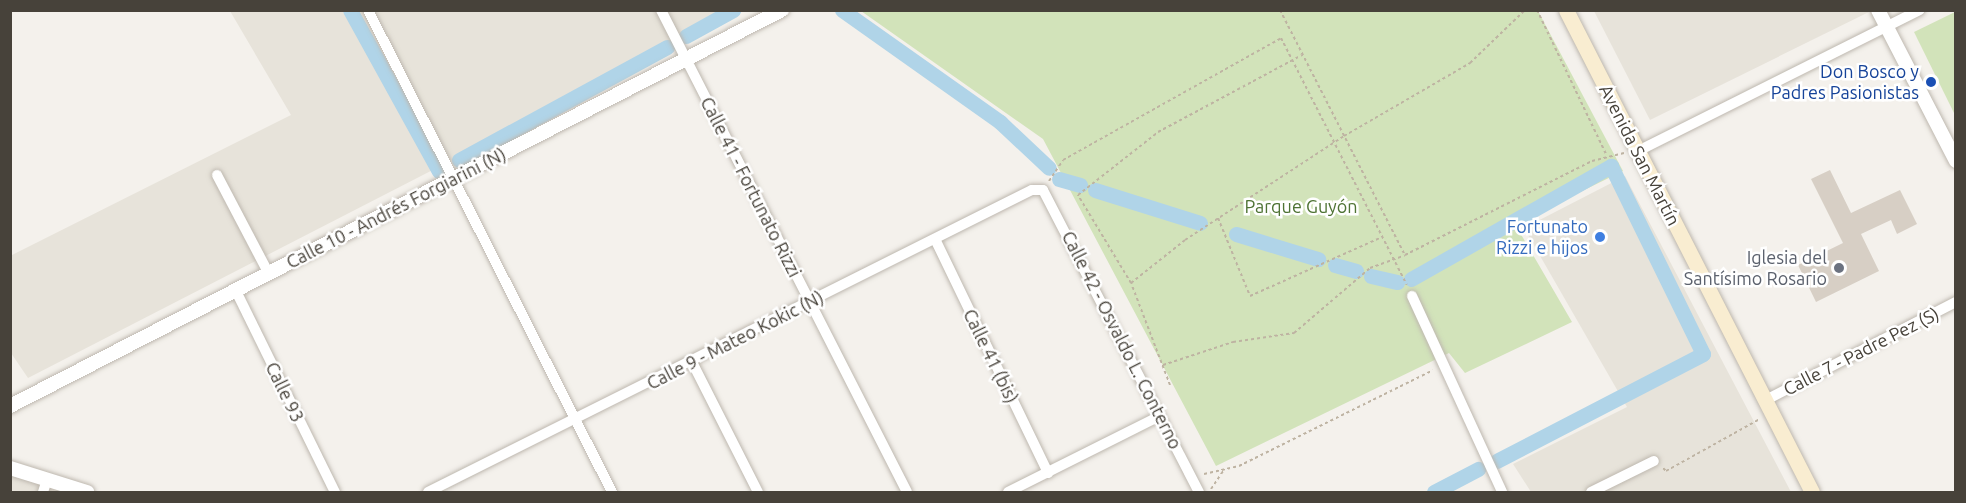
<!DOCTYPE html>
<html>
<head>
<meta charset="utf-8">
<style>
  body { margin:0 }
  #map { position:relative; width:1966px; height:503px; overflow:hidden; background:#f4f1ec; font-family:Ubuntu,sans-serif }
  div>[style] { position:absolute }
  .residential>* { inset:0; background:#e7e3da }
  .green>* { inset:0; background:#d2e3ba }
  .canal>* { height:15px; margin:-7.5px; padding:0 7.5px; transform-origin:7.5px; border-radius:7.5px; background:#b0d4e8 }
  .building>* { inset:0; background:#d7cfc5 }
  .path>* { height:2px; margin-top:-1px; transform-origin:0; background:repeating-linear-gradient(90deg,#beb3a2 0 3px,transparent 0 6px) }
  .roads { filter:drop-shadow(0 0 2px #beb8af) drop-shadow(0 0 2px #beb8af) }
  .minor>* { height:10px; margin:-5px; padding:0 5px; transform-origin:5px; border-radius:5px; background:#fff }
  .tertiary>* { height:14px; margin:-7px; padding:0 7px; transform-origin:7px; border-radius:7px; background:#fff }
  .secondary>* { height:15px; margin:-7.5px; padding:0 7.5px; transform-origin:7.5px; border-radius:7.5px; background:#f9edd1 }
  .dots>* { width:16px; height:16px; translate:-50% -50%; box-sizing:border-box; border:3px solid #fff; border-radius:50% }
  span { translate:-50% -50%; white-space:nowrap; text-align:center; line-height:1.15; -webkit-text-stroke:5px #fff; paint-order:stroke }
  .transit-label { font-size:18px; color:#164399 }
  .right { translate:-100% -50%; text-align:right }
  .street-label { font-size:18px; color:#47423a }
  .park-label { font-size:18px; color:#4e7334 }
  .shop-label { font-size:18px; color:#366cbe }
  .worship-label { font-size:18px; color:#5b616d }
  .frame { position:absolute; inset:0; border:12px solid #47423a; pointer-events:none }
</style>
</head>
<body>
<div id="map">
  <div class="residential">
    <i style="clip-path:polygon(230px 11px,742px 11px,28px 378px,11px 353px,10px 256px,291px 115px)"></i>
    <i style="clip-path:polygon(1594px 11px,1871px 11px,1650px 120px)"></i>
    <i style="clip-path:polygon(1625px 176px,1791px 492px,1531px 492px,1513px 464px,1627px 407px,1524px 228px)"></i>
    <i style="clip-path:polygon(11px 473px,74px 492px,11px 492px)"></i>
  </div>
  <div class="green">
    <i style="clip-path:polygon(861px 11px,1538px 11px,1623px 171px,1515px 224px,1572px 322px,1465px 373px,1449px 353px,1216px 466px,1043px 139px)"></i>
    <i style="clip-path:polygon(1955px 12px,1955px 115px,1914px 32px)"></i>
  </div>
  <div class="canal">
    <i style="left:350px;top:10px;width:184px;rotate:61.1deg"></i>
    <i style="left:842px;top:10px;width:194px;rotate:35.3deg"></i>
    <i style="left:1000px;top:122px;width:67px;rotate:43.2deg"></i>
    <i style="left:686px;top:36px;width:54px;rotate:-29deg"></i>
    <i style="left:459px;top:160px;width:237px;rotate:-28.5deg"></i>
    <i style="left:1059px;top:179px;width:22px;rotate:16deg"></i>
    <i style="left:1095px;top:190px;width:110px;rotate:17.4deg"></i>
    <i style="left:1236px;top:234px;width:86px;rotate:17deg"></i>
    <i style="left:1335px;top:265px;width:22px;rotate:16deg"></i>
    <i style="left:1371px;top:276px;width:27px;rotate:13deg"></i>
    <i style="left:1411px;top:279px;width:230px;rotate:-29.5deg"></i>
    <i style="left:1611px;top:166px;width:209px;rotate:63.9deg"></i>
    <i style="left:1703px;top:354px;width:232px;rotate:152.6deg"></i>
    <i style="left:1434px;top:492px;width:50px;rotate:-27.6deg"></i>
  </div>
  <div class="building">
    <i style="clip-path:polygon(1830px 170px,1851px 213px,1900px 190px,1917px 224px,1897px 234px,1891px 220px,1861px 234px,1879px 271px,1816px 302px,1798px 265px,1843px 243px,1811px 179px)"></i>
  </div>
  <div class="path">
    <i style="left:1280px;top:10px;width:275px;rotate:63deg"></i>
    <i style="left:1537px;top:10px;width:160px;rotate:64.4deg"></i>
    <i style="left:1049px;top:181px;width:25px;rotate:-56deg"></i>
    <i style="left:1063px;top:160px;width:250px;rotate:-29.2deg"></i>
    <i style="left:1281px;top:38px;width:277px;rotate:63deg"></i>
    <i style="left:1218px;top:218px;width:84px;rotate:67.7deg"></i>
    <i style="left:1250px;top:296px;width:145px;rotate:-24.1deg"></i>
    <i style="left:1131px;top:283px;width:69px;rotate:-38.5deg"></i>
    <i style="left:1185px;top:240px;width:190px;rotate:-33.2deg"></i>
    <i style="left:1344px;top:136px;width:146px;rotate:-30.1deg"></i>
    <i style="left:1470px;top:63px;width:76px;rotate:-43.9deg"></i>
    <i style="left:1163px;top:365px;width:74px;rotate:-18.2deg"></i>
    <i style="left:1233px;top:342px;width:62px;rotate:-8.4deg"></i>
    <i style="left:1294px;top:333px;width:100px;rotate:-40.5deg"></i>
    <i style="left:1370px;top:268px;width:37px;rotate:-20deg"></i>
    <i style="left:1405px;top:255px;width:209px;rotate:-26.7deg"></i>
    <i style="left:1592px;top:161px;width:33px;rotate:-14deg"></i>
    <i style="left:1170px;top:385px;width:109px;rotate:-110.9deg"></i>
    <i style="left:1131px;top:283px;width:103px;rotate:-121.1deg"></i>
    <i style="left:1078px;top:195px;width:102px;rotate:-38.2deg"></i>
    <i style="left:1158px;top:132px;width:163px;rotate:-28.1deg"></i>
    <i style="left:1663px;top:468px;width:4px;rotate:45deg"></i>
    <i style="left:1666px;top:471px;width:107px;rotate:-29deg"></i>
    <i style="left:1204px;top:474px;width:36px;rotate:-13deg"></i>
    <i style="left:1239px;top:466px;width:216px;rotate:-26.3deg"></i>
    <i style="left:1211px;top:489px;width:22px;rotate:-56deg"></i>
  </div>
  <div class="roads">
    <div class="minor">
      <i style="left:368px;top:10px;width:540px;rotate:63.15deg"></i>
      <i style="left:661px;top:10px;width:541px;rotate:62.96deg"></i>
      <i style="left:1638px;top:151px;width:315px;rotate:-26.6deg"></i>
      <i style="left:217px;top:175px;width:112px;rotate:62.3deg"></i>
      <i style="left:935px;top:239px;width:260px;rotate:64.2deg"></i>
      <i style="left:236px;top:291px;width:224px;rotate:63.8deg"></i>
      <i style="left:1412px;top:296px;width:216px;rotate:65.3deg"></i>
      <i style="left:692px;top:362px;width:146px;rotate:63.1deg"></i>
      <i style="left:1766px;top:400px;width:214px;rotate:-27.3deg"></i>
      <i style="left:43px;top:492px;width:13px;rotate:-72deg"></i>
      <i style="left:428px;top:492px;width:675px;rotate:-26.57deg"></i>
      <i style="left:1032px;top:190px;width:11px"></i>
      <i style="left:1043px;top:190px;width:340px;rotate:62.7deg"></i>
      <i style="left:1008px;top:492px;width:170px;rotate:-26.6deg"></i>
      <i style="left:1591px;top:492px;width:70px;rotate:-26.2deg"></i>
    </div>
    <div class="tertiary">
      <i style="left:1878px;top:10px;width:170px;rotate:62.7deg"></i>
      <i style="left:10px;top:406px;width:868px;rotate:-27.16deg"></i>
      <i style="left:10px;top:468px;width:81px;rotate:17.3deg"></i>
    </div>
    <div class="secondary">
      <i style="left:1566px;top:10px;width:541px;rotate:62.96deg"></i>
    </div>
  </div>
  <div class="dots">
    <i style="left:1931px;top:82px;background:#1a4fb4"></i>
    <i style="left:1600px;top:237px;background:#3f7fe0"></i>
    <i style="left:1839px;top:268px;background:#6b7280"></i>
  </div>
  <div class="transit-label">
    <span class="right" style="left:1919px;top:82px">Don Bosco y<br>Padres Pasionistas</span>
  </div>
  <div class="street-label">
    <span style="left:1640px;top:155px;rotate:63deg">Avenida San Martín</span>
    <span style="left:751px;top:187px;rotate:63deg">Calle 41 - Fortunato Rizzi</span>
    <span style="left:396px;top:208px;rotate:-27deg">Calle 10 - Andrés Forgiarini (N)</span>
    <span style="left:735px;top:340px;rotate:-27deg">Calle 9 - Mateo Kokic (N)</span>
    <span style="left:1122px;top:340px;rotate:63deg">Calle 42 - Osvaldo L. Conterno</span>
    <span style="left:1861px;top:351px;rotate:-27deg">Calle 7 - Padre Pez (S)</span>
    <span style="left:991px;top:356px;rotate:64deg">Calle 41 (bis)</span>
    <span style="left:285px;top:392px;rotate:64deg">Calle 93</span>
  </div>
  <div class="park-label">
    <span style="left:1301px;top:206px">Parque Guyón</span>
  </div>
  <div class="shop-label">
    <span class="right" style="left:1588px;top:237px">Fortunato<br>Rizzi e hijos</span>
  </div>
  <div class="worship-label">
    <span class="right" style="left:1827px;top:268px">Iglesia del<br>Santísimo Rosario</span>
  </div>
  <div class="frame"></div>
</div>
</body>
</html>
